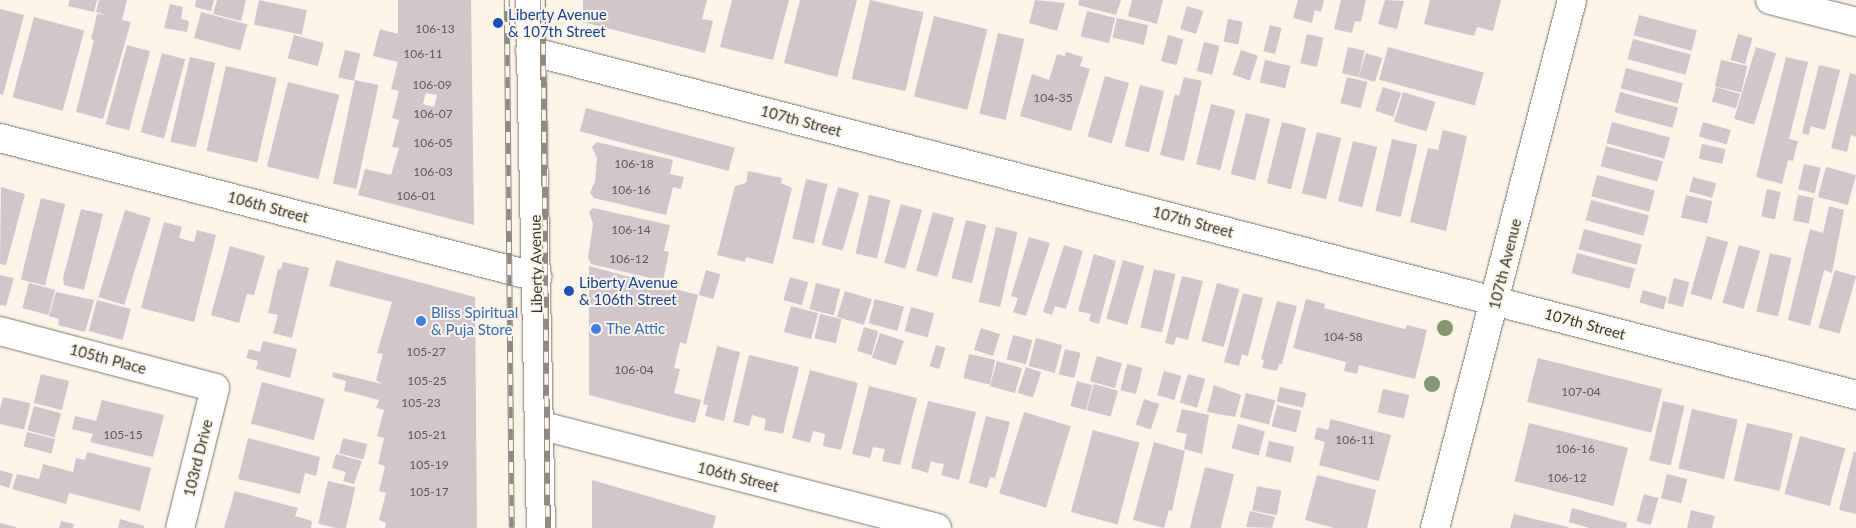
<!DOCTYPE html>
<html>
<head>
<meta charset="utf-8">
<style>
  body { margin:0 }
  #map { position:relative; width:1856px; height:528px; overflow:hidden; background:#fbf4e9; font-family:Lato,sans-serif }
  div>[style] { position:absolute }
  .building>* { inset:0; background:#d2c6cc; transform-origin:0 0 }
  .roads { filter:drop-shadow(0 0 1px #7c766d) drop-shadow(0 0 1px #7c766d) }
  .minor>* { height:28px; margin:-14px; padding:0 14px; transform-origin:14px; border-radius:14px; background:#fff }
  .rail>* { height:5.5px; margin-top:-2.75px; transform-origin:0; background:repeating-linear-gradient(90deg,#fbf4e9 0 11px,#8e8a82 0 22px); box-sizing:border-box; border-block:1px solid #8e8a82 }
  .trees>* { width:16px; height:16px; margin:-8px; border-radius:50%; background:#879673 }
  .dots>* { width:14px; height:14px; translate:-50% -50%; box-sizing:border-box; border:2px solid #fbf4e9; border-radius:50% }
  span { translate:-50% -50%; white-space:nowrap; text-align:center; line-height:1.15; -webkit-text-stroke:4px #fbf4e9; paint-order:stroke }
  .number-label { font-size:12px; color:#5d5857 }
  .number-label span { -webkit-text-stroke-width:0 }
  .transit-label { font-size:15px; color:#164399 }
  .left { translate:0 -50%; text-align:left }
  .street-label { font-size:15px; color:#363430 }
  .shop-label { font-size:15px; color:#366cbe }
</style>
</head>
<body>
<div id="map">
  <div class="building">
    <i style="clip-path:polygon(70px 0,97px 0,94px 12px,68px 6px)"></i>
    <i style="clip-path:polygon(99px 0,127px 0,122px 20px,131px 22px,103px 119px,76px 112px,94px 40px,91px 39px,97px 14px,106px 15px,96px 12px)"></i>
    <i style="clip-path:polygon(196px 0,214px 0,211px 11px,195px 7px)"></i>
    <i style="clip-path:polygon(217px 0,246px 0,241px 21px,213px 14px)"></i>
    <i style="left:259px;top:0;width:49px;height:25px;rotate:12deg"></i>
    <i style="clip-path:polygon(evenodd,398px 0,471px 0,474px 225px,358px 195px,365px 169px,391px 175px,399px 148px,392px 147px,399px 120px,392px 118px,399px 91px,391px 89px,398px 62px,373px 56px,380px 29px,398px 34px,398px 0,426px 93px,437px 95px,434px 107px,423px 104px,426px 93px)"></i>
    <i style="clip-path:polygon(583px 0,707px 0,702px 19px,713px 21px,705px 53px,583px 22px)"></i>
    <i style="clip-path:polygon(732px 0,789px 0,773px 60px,720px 47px)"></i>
    <i style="clip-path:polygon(800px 0,857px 0,837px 77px,784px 63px)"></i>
    <i style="left:870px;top:0;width:55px;height:81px;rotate:13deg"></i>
    <i style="clip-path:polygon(1035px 0,1065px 3px,1057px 31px,1029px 23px)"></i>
    <i style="clip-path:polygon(1079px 0,1121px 0,1116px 15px,1078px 5px)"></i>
    <i style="clip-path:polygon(1132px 0,1163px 0,1157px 24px,1128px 16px)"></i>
    <i style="clip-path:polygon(1298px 0,1324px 0,1321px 12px,1315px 10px,1312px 23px,1293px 18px)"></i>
    <i style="clip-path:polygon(1341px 0,1366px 0,1361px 22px,1355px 21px,1352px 33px,1334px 29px)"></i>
    <i style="clip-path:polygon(1385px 0,1404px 1px,1397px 29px,1378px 24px)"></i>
    <i style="clip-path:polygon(1430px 0,1501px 0,1493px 31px,1477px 27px,1474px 36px,1424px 24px)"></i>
    <i style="clip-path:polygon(170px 4px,183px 7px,181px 19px,189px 21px,187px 32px,164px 28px)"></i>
    <i style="left:1187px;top:6px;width:17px;height:24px;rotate:17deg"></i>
    <i style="clip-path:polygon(0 9px,24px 15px,3px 95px,0 94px)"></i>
    <i style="left:1087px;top:11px;width:29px;height:26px;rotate:14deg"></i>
    <i style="left:201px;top:12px;width:48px;height:27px;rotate:15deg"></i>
    <i style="left:1639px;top:15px;width:60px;height:21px;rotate:15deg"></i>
    <i style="left:934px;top:16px;width:55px;height:83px;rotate:14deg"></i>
    <i style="left:34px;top:17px;width:52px;height:83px;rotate:15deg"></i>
    <i style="left:1117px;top:18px;width:32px;height:20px;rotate:13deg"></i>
    <i style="left:1228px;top:19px;width:15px;height:23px;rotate:11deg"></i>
    <i style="left:1270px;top:25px;width:12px;height:27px;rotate:14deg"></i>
    <i style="left:998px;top:33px;width:27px;height:83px;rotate:13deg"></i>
    <i style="left:1307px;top:34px;width:17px;height:30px;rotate:13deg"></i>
    <i style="left:1738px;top:34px;width:15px;height:27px;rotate:16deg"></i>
    <i style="left:294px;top:35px;width:31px;height:24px;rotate:15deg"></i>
    <i style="left:1168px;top:35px;width:16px;height:27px;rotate:15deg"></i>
    <i style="left:1633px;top:39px;width:60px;height:21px;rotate:15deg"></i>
    <i style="left:1204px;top:42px;width:16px;height:30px;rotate:14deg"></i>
    <i style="left:127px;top:45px;width:24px;height:82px;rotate:15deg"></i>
    <i style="left:1348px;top:47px;width:17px;height:27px;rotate:13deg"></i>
    <i style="left:1388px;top:47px;width:99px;height:34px;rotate:15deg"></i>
    <i style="left:1756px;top:47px;width:21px;height:75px;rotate:17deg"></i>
    <i style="left:345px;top:50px;width:16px;height:28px;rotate:14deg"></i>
    <i style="left:1241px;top:50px;width:18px;height:26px;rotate:19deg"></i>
    <i style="clip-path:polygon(1066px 52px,1083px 57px,1080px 66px,1090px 69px,1071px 131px,1020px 116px,1032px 74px,1049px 80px,1057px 54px,1065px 56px)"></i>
    <i style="left:162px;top:53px;width:24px;height:82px;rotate:15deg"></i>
    <i style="left:1366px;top:53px;width:17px;height:25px;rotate:17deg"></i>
    <i style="left:190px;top:57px;width:26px;height:87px;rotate:13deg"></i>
    <i style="clip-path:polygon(1786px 57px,1808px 62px,1789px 139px,1798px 141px,1793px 161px,1788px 160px,1782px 184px,1756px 177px)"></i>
    <i style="left:1265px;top:60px;width:26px;height:23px;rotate:13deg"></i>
    <i style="left:1721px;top:60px;width:27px;height:27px;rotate:13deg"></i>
    <i style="clip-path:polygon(1819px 65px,1840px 70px,1825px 130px,1811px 126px,1809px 135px,1802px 133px)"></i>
    <i style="left:226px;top:66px;width:52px;height:87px;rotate:13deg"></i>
    <i style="left:1626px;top:68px;width:59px;height:21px;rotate:15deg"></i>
    <i style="clip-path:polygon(1850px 73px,1856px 75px,1856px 137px,1851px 135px,1847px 152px,1831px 148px)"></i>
    <i style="left:1105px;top:76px;width:25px;height:63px;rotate:16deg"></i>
    <i style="clip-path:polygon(1184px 77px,1202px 81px,1184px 161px,1160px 155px,1175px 94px,1179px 96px)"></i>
    <i style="left:1347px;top:77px;width:21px;height:27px;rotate:14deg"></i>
    <i style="left:355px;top:80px;width:24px;height:106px;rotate:12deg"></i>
    <i style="left:288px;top:82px;width:53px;height:87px;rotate:14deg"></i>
    <i style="left:1140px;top:85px;width:25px;height:63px;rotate:14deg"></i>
    <i style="left:1383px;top:87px;width:19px;height:25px;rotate:18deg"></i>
    <i style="left:1716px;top:87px;width:25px;height:15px;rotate:16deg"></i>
    <i style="left:1403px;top:92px;width:34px;height:31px;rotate:17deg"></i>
    <i style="left:1620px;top:92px;width:60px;height:21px;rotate:15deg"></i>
    <i style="left:1211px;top:104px;width:25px;height:62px;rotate:14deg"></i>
    <i style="left:586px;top:108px;width:154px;height:24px;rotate:15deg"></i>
    <i style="left:1246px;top:113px;width:25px;height:63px;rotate:14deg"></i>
    <i style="left:1282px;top:122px;width:25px;height:63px;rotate:14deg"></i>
    <i style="left:1612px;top:122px;width:60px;height:22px;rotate:15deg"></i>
    <i style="left:1703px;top:122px;width:29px;height:15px;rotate:16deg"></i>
    <i style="clip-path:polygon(1443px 130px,1467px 136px,1446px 231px,1410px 222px,1428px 148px,1438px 150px)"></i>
    <i style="left:1317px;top:132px;width:25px;height:63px;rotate:14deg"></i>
    <i style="left:1392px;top:139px;width:26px;height:74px;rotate:13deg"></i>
    <i style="left:1353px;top:141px;width:25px;height:62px;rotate:14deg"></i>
    <i style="clip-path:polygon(597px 142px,673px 160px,670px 174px,684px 177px,681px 189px,673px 187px,666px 215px,594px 198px,590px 193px,595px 181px,597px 158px,592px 147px)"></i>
    <i style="left:1702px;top:144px;width:24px;height:15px;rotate:12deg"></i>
    <i style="left:1606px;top:146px;width:59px;height:21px;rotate:15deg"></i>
    <i style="left:1804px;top:164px;width:17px;height:26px;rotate:13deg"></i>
    <i style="left:1826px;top:167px;width:31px;height:31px;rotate:15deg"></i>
    <i style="clip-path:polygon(748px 171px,782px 178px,781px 183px,792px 188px,773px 264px,746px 257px,745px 262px,717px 255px,735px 186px,746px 183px)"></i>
    <i style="left:1597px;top:175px;width:60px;height:22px;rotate:15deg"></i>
    <i style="left:1693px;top:177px;width:24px;height:15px;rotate:15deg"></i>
    <i style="left:806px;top:179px;width:22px;height:61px;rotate:13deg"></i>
    <i style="clip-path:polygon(1px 187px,25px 194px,6px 265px,0 264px)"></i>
    <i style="left:838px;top:187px;width:22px;height:60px;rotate:16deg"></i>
    <i style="left:1767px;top:189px;width:14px;height:28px;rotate:12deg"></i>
    <i style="left:869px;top:195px;width:22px;height:60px;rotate:13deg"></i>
    <i style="left:1686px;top:195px;width:27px;height:23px;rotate:13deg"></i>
    <i style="left:1798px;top:195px;width:16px;height:26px;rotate:11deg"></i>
    <i style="left:41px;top:198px;width:25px;height:84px;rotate:14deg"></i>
    <i style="left:1591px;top:200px;width:60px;height:21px;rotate:15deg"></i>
    <i style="left:901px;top:204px;width:22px;height:61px;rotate:16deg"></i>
    <i style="clip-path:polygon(1829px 206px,1844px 210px,1832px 273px,1824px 270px,1810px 326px,1788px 320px,1810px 229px,1823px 233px)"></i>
    <i style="clip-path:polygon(593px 208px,670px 225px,664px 251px,669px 252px,663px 281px,591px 264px,588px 258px,593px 224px,589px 212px)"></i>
    <i style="clip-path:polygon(81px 209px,103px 214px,84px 290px,64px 285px,63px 278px)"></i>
    <i style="left:125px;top:210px;width:27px;height:91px;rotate:17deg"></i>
    <i style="left:933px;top:212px;width:22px;height:61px;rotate:16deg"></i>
    <i style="left:966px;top:220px;width:21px;height:60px;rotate:14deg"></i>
    <i style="clip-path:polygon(164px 222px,182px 227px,179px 238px,194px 242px,197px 230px,216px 235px,194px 322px,141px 308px)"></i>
    <i style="left:996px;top:227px;width:22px;height:77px;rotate:13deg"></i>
    <i style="left:1584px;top:229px;width:60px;height:21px;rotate:15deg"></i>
    <i style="left:1707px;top:236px;width:22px;height:60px;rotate:16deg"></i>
    <i style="clip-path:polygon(1029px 237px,1050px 243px,1026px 316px,1013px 312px,1018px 298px,1011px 296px)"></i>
    <i style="clip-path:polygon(1064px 245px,1083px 251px,1066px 309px,1055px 306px,1052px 315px,1043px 312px)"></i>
    <i style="left:1739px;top:245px;width:22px;height:60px;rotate:16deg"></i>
    <i style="clip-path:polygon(230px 246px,265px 256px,254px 295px,247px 294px,239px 323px,211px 315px)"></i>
    <i style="left:1577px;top:253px;width:60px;height:21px;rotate:15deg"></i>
    <i style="left:1770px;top:253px;width:22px;height:60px;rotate:13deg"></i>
    <i style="clip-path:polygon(1094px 254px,1116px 261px,1099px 324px,1089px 321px,1091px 314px,1078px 311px)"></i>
    <i style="clip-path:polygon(336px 260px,475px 297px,477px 528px,385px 528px,386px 523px,379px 520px,386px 493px,379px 491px,385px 466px,378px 464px,384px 438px,377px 436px,384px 410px,376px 408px,379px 400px,344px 391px,346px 381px,332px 377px,333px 372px,382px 384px,376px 380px,383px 354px,377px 353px,392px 302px,329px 286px)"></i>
    <i style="left:1123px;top:260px;width:22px;height:61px;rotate:16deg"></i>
    <i style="clip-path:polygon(283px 262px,309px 268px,292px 338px,273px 333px,278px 315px,268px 313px,278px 269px,281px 269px)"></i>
    <i style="clip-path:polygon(589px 266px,698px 295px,686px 344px,680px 342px,674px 368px,680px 369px,674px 393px,701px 400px,695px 423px,589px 395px)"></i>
    <i style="left:1154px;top:269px;width:22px;height:60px;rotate:13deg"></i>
    <i style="left:706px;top:270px;width:15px;height:26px;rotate:16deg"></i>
    <i style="left:1835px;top:270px;width:22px;height:60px;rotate:16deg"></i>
    <i style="clip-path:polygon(0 275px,14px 278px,6px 306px,0 305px)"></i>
    <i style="clip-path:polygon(1182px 276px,1203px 281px,1188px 340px,1176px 337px,1174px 345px,1165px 343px)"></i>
    <i style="left:790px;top:277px;width:19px;height:24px;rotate:16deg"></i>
    <i style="left:1674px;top:278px;width:16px;height:26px;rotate:15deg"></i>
    <i style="left:29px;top:283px;width:27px;height:26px;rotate:15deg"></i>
    <i style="left:816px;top:283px;width:25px;height:27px;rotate:14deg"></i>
    <i style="left:1217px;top:283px;width:23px;height:60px;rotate:15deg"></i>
    <i style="left:1643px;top:290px;width:25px;height:13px;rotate:16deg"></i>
    <i style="left:845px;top:291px;width:28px;height:27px;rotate:17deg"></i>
    <i style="clip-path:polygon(56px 292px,94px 300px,85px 332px,58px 325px,59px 319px,49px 316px)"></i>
    <i style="clip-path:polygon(1243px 293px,1263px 298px,1248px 356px,1242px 354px,1239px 366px,1224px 362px)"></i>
    <i style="left:875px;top:299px;width:30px;height:25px;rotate:15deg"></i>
    <i style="clip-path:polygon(1306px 299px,1325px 304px,1324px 308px,1405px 329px,1407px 325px,1427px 330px,1415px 379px,1359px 365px,1357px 374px,1344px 371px,1346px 362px,1293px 348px)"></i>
    <i style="left:97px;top:300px;width:35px;height:32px;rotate:15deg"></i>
    <i style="clip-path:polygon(1277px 301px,1297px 306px,1282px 364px,1279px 364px,1277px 371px,1262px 368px,1264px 360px,1261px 359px)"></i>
    <i style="left:791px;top:306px;width:28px;height:27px;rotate:15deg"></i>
    <i style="left:911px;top:307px;width:24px;height:25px;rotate:15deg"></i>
    <i style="left:820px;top:314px;width:22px;height:25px;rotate:13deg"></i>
    <i style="left:864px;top:327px;width:15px;height:25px;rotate:16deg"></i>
    <i style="left:981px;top:328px;width:20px;height:23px;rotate:18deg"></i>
    <i style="left:880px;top:333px;width:25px;height:26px;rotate:18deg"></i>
    <i style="left:1013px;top:335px;width:20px;height:25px;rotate:15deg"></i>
    <i style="left:1036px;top:338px;width:27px;height:29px;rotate:15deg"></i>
    <i style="clip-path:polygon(263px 341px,297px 349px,290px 378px,256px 369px,258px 361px,246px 358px,249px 349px,260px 352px)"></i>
    <i style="left:936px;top:345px;width:10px;height:22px;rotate:17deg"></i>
    <i style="clip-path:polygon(717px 346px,740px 352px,724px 421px,705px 416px,708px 405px,703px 404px)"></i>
    <i style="left:1065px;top:349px;width:16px;height:26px;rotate:14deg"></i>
    <i style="left:969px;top:354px;width:27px;height:25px;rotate:13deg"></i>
    <i style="clip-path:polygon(749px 355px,799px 367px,783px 434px,764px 430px,766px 419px,752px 415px,749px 426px,733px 422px)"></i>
    <i style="left:1097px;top:356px;width:26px;height:26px;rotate:16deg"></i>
    <i style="left:1538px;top:358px;width:128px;height:45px;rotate:14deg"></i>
    <i style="left:997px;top:361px;width:26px;height:26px;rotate:16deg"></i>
    <i style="left:1127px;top:364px;width:16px;height:27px;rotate:14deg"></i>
    <i style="left:1026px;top:367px;width:16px;height:27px;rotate:18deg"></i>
    <i style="clip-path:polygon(810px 370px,858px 383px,841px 450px,823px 446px,825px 434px,813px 431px,810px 443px,792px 438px)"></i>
    <i style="left:1164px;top:371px;width:18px;height:25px;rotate:16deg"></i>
    <i style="left:41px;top:374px;width:29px;height:30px;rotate:14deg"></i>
    <i style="left:1188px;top:374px;width:18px;height:30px;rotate:16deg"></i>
    <i style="left:1077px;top:381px;width:16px;height:26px;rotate:15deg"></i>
    <i style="left:262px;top:382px;width:65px;height:43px;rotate:15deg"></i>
    <i style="left:1094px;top:384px;width:25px;height:27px;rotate:16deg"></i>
    <i style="clip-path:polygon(1214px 385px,1241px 395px,1235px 417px,1207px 412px)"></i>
    <i style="clip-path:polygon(869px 386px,917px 398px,900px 465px,882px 461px,885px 449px,873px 447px,870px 458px,852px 454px)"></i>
    <i style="left:1280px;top:387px;width:27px;height:15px;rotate:13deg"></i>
    <i style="left:1383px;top:389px;width:27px;height:24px;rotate:13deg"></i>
    <i style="left:1246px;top:393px;width:30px;height:25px;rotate:14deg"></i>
    <i style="left:3px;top:397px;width:28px;height:27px;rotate:13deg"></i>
    <i style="left:1144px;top:399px;width:16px;height:27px;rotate:18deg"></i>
    <i style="clip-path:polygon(102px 400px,164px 415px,153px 457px,90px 442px,93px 434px,72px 429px,75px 416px,96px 421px)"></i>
    <i style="clip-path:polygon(928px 401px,976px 412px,959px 480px,941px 475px,944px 464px,937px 463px,931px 461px,928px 473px,911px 468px)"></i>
    <i style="left:1663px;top:401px;width:22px;height:61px;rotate:13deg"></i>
    <i style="left:1277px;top:405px;width:25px;height:22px;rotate:14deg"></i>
    <i style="left:34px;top:406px;width:28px;height:25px;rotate:15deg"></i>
    <i style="clip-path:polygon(1182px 409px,1209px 415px,1202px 454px,1184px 449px,1187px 434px,1176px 432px)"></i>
    <i style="left:1692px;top:409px;width:47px;height:61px;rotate:13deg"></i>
    <i style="left:1024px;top:412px;width:49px;height:85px;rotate:17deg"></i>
    <i style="clip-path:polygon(986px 416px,1010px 422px,995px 478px,990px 477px,987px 488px,969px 483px)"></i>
    <i style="clip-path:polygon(1331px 419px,1391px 435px,1379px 481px,1319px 465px,1325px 442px,1314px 439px,1317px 427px,1328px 430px)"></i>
    <i style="left:1529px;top:423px;width:102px;height:60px;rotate:14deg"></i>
    <i style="left:1747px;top:423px;width:47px;height:59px;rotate:13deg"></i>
    <i style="left:1238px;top:424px;width:28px;height:25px;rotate:15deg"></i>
    <i style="left:1093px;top:430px;width:48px;height:85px;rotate:15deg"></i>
    <i style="left:27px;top:432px;width:29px;height:15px;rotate:14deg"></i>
    <i style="left:1800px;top:436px;width:47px;height:60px;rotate:15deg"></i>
    <i style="clip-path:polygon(248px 438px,320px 457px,316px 476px,305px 473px,300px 494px,238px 479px)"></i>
    <i style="left:343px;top:438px;width:25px;height:16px;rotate:14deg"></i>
    <i style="left:1269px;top:441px;width:26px;height:16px;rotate:13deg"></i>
    <i style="clip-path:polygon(1154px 442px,1185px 451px,1172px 511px,1169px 510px,1164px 528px,1133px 520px)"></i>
    <i style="clip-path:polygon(1854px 451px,1856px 452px,1856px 514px,1839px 510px)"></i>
    <i style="clip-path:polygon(87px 452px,151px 468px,140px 511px,69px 493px,66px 504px,12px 489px,17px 474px,39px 479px,43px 464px,73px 472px,76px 458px,85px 460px)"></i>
    <i style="clip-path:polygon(336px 454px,362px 461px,354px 484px,343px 481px,346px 472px,332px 468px)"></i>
    <i style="left:1205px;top:467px;width:30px;height:63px;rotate:14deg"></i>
    <i style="clip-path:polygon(0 470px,13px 474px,9px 488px,0 485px)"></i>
    <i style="left:1667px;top:474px;width:21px;height:25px;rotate:14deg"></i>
    <i style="clip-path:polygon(1317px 475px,1376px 490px,1367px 528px,1334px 528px,1305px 520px)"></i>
    <i style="clip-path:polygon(592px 480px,716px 516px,713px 528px,592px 528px)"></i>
    <i style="left:328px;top:481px;width:28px;height:44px;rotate:13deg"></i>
    <i style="left:1257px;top:486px;width:25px;height:25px;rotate:11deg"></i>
    <i style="clip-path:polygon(235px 491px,298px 508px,295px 516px,312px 521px,311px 528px,224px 528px)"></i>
    <i style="left:1644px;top:494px;width:15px;height:28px;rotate:16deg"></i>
    <i style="clip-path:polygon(1572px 508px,1627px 523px,1626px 528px,1589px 528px,1569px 522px)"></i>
    <i style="clip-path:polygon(1691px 510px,1715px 516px,1712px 528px,1687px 528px)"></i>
    <i style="clip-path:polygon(1250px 511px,1275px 517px,1272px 528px,1246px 527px)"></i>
    <i style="clip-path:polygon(1514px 514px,1568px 527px,1568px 528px,1510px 528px)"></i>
    <i style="clip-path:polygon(120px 519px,144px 526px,144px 528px,118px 528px)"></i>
    <i style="clip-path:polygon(61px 521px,74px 524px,73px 528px,59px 528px)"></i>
    <i style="clip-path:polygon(0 523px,16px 527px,16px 528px,0 528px)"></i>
  </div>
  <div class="roads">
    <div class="minor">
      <i style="left:530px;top:0;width:528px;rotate:88.81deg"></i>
      <i style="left:1770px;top:0;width:89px;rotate:14.3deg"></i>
      <i style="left:530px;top:51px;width:1370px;rotate:14.54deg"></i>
      <i style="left:0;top:138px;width:555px;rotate:14.51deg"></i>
      <i style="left:0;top:331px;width:222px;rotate:14.8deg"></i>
      <i style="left:215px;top:388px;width:144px;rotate:104deg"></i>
      <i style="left:539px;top:425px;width:411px;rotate:14.5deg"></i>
      <i style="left:1435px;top:528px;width:545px;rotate:-75.45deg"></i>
    </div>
  </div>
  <div class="rail">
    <i style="left:507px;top:0;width:528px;rotate:89.46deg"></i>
    <i style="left:543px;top:0;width:528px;rotate:89.46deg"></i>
  </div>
  <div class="trees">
    <i style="left:1445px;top:328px"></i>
    <i style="left:1432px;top:384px"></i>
  </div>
  <div class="dots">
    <i style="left:498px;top:23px;background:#1a4fb4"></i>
    <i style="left:569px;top:291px;background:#1a4fb4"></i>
    <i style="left:421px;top:321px;background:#3f7fe0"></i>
    <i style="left:596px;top:329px;background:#3f7fe0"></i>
  </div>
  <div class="number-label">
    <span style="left:435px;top:29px">106-13</span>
    <span style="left:423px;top:54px">106-11</span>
    <span style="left:432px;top:85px">106-09</span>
    <span style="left:1053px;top:98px">104-35</span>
    <span style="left:433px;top:114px">106-07</span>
    <span style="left:433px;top:143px">106-05</span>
    <span style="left:634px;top:164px">106-18</span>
    <span style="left:433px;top:172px">106-03</span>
    <span style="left:631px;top:190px">106-16</span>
    <span style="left:416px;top:196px">106-01</span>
    <span style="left:631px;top:230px">106-14</span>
    <span style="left:629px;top:259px">106-12</span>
    <span style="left:1343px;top:337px">104-58</span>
    <span style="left:426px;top:352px">105-27</span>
    <span style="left:634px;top:370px">106-04</span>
    <span style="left:427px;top:381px">105-25</span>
    <span style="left:1581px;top:392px">107-04</span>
    <span style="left:421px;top:403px">105-23</span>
    <span style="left:123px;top:435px">105-15</span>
    <span style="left:427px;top:435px">105-21</span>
    <span style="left:1355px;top:440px">106-11</span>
    <span style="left:1575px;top:449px">106-16</span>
    <span style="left:429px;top:465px">105-19</span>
    <span style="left:1567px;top:478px">106-12</span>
    <span style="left:429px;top:492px">105-17</span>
  </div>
  <div class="transit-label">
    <span class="left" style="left:508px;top:23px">Liberty Avenue<br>&amp; 107th Street</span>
    <span class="left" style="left:579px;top:291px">Liberty Avenue<br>&amp; 106th Street</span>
  </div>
  <div class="street-label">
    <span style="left:801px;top:121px;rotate:15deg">107th Street</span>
    <span style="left:268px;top:207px;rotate:15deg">106th Street</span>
    <span style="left:1193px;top:222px;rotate:15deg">107th Street</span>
    <span style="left:536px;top:264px;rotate:-91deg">Liberty Avenue</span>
    <span style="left:1505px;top:264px;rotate:-76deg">107th Avenue</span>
    <span style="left:1585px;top:324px;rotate:15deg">107th Street</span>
    <span style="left:108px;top:359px;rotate:15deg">105th Place</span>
    <span style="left:198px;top:458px;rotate:-76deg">103rd Drive</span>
    <span style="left:738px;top:477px;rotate:14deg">106th Street</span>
  </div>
  <div class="shop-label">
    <span class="left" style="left:431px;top:321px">Bliss Spiritual<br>&amp; Puja Store</span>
    <span class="left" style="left:606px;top:329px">The Attic</span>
  </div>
</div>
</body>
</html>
